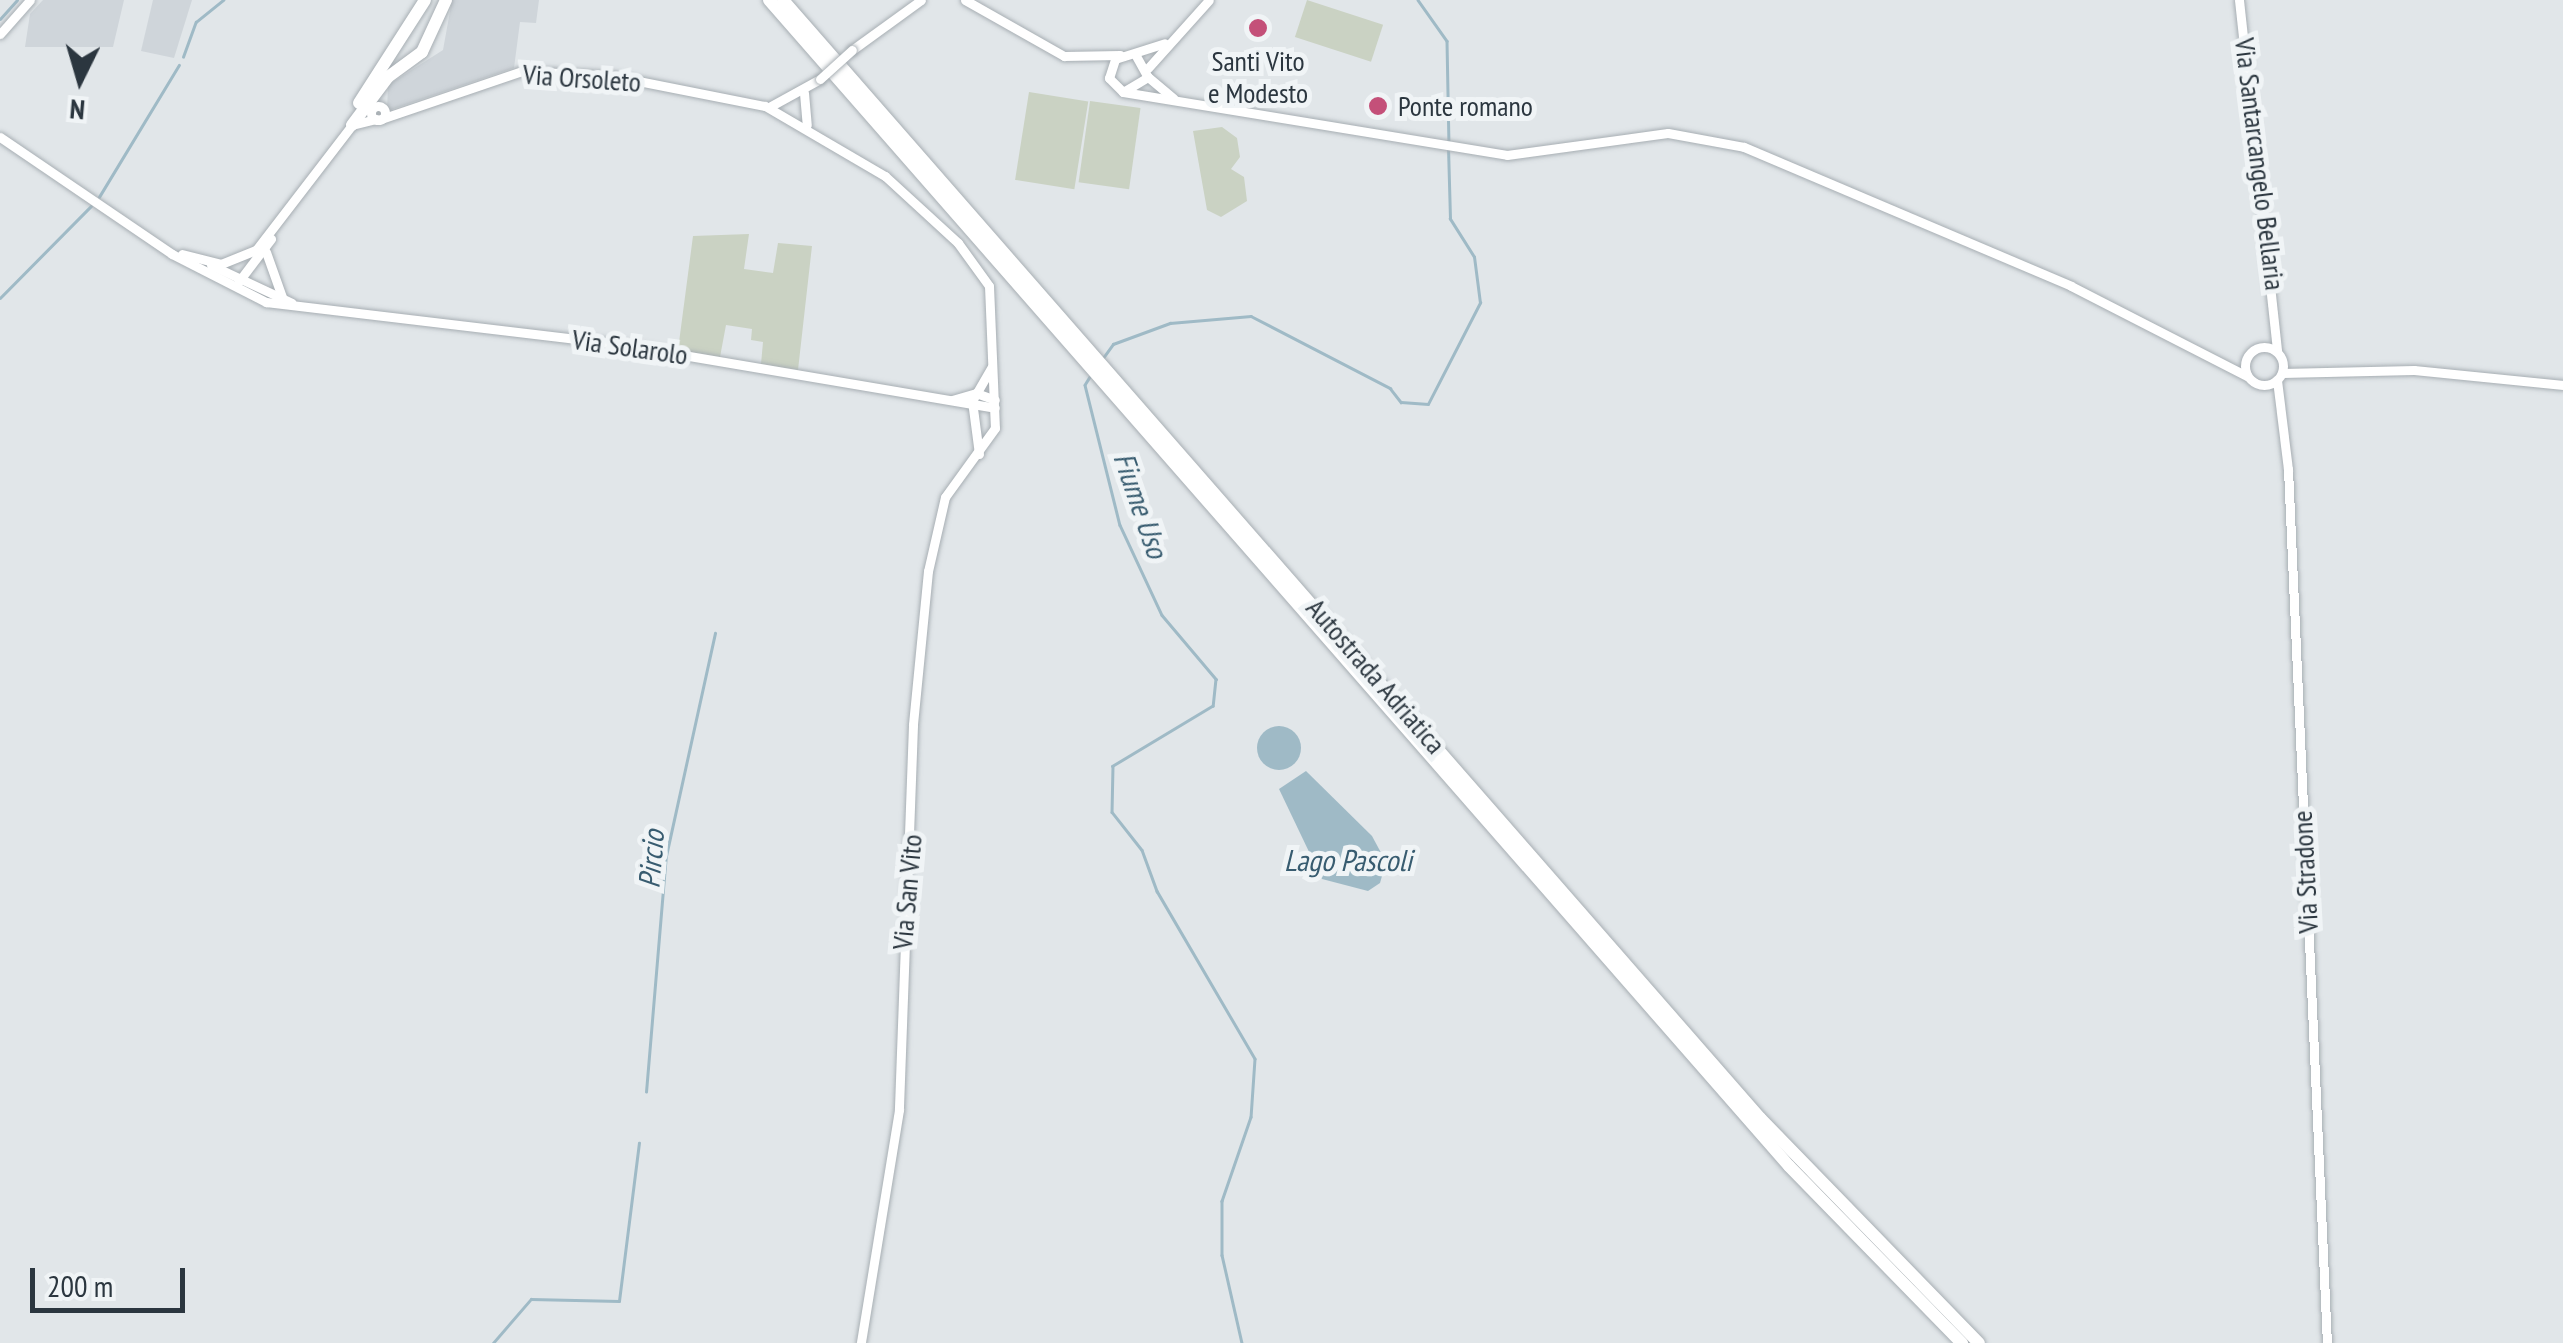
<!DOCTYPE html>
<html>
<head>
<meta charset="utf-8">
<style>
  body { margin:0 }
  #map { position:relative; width:2563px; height:1343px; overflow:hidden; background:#e1e6e9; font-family:"PT Sans Narrow",sans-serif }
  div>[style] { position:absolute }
  .built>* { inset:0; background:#cfd5da }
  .green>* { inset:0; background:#cad2c3; transform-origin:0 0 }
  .water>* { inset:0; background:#9fbac6 }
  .round { border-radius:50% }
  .stream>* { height:2.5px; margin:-1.25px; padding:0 1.25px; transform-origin:1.25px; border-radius:1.25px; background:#9fbac6 }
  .roads { filter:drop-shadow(0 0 2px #a7aeb3) drop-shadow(0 0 2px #a7aeb3) }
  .secondary>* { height:9px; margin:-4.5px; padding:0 4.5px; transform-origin:4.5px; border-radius:4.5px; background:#fff }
  .secondary>.ring { margin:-4.5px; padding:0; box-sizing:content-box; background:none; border:9px solid #fff; border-radius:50% }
  .highway>* { height:12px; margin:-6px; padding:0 6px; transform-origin:6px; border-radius:6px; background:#fff }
  .bridges { filter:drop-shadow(0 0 2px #a7aeb3) drop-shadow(0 0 2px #a7aeb3) }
  .secondary-bridge>* { height:9px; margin:-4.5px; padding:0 4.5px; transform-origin:4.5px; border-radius:4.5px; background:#fff }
  .dots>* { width:28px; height:28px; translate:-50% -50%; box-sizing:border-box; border:5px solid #f0f4f6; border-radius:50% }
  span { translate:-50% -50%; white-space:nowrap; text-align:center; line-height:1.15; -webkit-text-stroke:10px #f0f4f6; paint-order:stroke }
  .poi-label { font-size:28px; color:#2b363f }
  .left { translate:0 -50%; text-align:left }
  .street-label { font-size:28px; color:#2b363f }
  .water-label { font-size:30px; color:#385c70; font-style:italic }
  .north { position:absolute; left:30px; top:30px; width:100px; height:100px; -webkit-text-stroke:8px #f0f4f6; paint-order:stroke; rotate:185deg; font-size:28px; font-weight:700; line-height:40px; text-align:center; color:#2b363f }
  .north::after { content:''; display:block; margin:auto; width:35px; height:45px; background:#2b363f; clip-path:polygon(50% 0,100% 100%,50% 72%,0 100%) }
  .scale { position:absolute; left:30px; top:1268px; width:155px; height:45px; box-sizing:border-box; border:5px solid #2b363f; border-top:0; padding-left:12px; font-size:30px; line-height:35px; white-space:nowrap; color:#2b363f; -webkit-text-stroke:8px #f0f4f6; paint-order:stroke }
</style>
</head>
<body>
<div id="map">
  <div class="built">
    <i style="clip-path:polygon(43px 0,124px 0,113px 47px,25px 47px,30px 14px)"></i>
    <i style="clip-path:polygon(153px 0,192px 0,174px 58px,141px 51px)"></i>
    <i style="clip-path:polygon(452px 0,539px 0,536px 23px,520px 22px,514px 68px,387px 111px,388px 85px,443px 50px)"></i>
  </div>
  <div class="green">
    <i style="left:1307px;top:0;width:80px;height:39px;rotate:18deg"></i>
    <i style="left:1029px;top:92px;width:60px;height:89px;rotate:9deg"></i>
    <i style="left:1090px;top:101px;width:51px;height:82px;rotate:8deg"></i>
    <i style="clip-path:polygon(1222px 127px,1237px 138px,1240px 157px,1231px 169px,1244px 177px,1247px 201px,1221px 217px,1207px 210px,1193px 131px)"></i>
    <i style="clip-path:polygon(749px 234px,744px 269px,773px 273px,778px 243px,812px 246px,798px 370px,761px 364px,763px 342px,751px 340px,752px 329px,726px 325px,720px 357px,678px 350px,693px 236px)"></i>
  </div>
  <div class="water">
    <i class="round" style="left:1257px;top:726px;width:44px;height:44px"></i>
    <i style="clip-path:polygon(1306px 771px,1372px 836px,1386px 862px,1380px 883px,1368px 891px,1322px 879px,1279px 789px)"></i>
  </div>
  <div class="stream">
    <i style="left:1418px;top:0;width:50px;rotate:54.7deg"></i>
    <i style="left:1447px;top:41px;width:101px;rotate:88.9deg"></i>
    <i style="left:0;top:19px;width:25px;rotate:-48deg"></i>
    <i style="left:183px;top:57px;width:37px;rotate:-70deg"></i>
    <i style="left:196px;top:22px;width:35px;rotate:-39deg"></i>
    <i style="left:99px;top:197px;width:154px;rotate:-58.8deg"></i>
    <i style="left:0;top:298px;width:129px;rotate:-45.3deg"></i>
    <i style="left:1103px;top:358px;width:17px;rotate:-54deg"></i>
    <i style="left:1113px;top:344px;width:61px;rotate:-20.2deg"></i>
    <i style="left:1170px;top:323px;width:81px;rotate:-4.9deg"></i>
    <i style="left:1251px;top:316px;width:157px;rotate:27.4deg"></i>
    <i style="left:1390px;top:388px;width:18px;rotate:52deg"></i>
    <i style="left:1401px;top:402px;width:27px;rotate:4deg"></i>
    <i style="left:1428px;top:404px;width:114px;rotate:-62.8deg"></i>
    <i style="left:1480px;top:303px;width:46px;rotate:-97.4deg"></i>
    <i style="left:1474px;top:257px;width:45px;rotate:-122.3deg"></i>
    <i style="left:1450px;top:219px;width:70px;rotate:-91.6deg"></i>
    <i style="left:1090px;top:377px;width:9px;rotate:122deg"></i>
    <i style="left:1085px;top:385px;width:144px;rotate:76deg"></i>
    <i style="left:1120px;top:525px;width:99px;rotate:65deg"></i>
    <i style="left:1162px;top:615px;width:84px;rotate:49.8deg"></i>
    <i style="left:1216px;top:679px;width:27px;rotate:96deg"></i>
    <i style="left:1213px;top:706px;width:117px;rotate:149deg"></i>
    <i style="left:1113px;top:766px;width:46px;rotate:91.2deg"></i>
    <i style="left:1112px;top:812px;width:48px;rotate:51.7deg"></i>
    <i style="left:1142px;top:850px;width:44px;rotate:69.9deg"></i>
    <i style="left:1157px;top:891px;width:194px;rotate:59.7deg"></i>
    <i style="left:1255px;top:1059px;width:58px;rotate:93.9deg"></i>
    <i style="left:1251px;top:1117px;width:89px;rotate:109deg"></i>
    <i style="left:1222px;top:1201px;width:54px;rotate:90deg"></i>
    <i style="left:1222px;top:1255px;width:90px;rotate:77.2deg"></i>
    <i style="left:646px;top:1092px;width:237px;rotate:-85.2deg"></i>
    <i style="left:666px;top:856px;width:228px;rotate:-77.6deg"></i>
    <i style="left:493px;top:1343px;width:58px;rotate:-49.2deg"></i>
    <i style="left:531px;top:1299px;width:88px;rotate:1.3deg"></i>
    <i style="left:619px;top:1301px;width:159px;rotate:-82.8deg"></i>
  </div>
  <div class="roads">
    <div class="secondary">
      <i style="left:965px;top:0;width:114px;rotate:29.5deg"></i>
      <i style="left:1064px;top:56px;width:56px;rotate:-1deg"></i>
      <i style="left:2239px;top:0;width:353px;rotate:83.8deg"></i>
      <i style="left:0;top:34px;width:45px;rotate:-48.6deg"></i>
      <i style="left:852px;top:50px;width:85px;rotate:-35.9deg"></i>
      <i style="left:1135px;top:54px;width:26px;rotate:61deg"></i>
      <i style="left:1148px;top:77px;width:29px;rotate:149deg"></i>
      <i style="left:1123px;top:92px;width:20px;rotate:-135deg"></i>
      <i style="left:1109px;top:78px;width:20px;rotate:-72deg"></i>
      <i style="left:1115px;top:59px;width:52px;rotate:-17.7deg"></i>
      <i style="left:1148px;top:68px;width:91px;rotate:-48.1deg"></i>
      <i style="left:1148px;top:77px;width:33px;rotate:40deg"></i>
      <i style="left:1123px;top:92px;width:389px;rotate:9.3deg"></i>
      <i style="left:1507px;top:155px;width:162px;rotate:-7.8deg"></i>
      <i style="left:1668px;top:133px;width:77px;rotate:10.4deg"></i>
      <i style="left:1744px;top:147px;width:355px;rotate:23deg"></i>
      <i style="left:2071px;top:286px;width:198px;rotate:27.1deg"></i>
      <i style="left:804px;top:93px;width:32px;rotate:85deg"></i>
      <i style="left:771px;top:106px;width:56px;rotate:-28.9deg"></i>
      <i class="ring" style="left:371px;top:106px;width:5px;height:5px"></i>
      <i style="left:381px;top:119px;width:149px;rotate:-18.8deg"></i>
      <i style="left:522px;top:71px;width:91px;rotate:3.1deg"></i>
      <i style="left:613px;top:76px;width:155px;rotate:11.2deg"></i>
      <i style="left:765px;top:106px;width:139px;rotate:30.3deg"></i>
      <i style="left:885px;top:176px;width:99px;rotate:42.5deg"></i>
      <i style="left:958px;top:243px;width:53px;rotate:54.2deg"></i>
      <i style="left:989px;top:286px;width:142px;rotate:87.6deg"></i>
      <i style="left:995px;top:428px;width:85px;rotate:125.9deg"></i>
      <i style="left:945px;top:497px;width:76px;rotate:102.9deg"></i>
      <i style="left:928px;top:571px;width:155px;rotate:95.6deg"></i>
      <i style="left:913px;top:725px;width:385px;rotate:92.1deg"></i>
      <i style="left:899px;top:1110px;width:236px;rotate:99.3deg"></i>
      <i style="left:0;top:137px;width:208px;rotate:34.2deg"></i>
      <i style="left:172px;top:254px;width:106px;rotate:27.1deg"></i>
      <i style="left:266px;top:302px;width:361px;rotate:6.8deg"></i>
      <i style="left:624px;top:345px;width:376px;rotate:9.6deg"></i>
      <i style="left:266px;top:252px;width:48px;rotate:70.4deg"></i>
      <i style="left:182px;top:254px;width:40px;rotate:14.4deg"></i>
      <i style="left:221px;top:264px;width:38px;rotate:-22deg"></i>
      <i style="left:256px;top:250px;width:158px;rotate:-52.5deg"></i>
      <i style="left:352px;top:125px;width:25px;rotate:-14deg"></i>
      <i style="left:211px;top:265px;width:89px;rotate:25.1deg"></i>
      <i style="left:239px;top:281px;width:53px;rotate:-52.7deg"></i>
      <i class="ring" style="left:2245px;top:347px;width:29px;height:29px"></i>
      <i style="left:2282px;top:373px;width:132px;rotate:-1.3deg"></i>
      <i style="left:2414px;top:370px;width:150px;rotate:5.7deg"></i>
      <i style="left:2277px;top:380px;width:90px;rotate:83deg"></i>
      <i style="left:2288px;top:469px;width:875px;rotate:87.45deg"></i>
      <i style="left:952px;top:400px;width:25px;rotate:-16deg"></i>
      <i style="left:976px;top:393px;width:20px;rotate:20deg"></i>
      <i style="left:979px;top:454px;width:53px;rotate:-97.5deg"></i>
      <i style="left:972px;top:401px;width:39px;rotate:-60deg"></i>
    </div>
    <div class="highway">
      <i style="left:769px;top:0;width:1549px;rotate:48.82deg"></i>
      <i style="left:1789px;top:1166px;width:248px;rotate:45.7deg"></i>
      <i style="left:783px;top:0;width:1485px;rotate:48.85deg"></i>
      <i style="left:1760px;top:1118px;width:314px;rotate:45.8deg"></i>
      <i style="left:359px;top:103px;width:122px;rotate:-57.3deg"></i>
      <i style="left:352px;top:125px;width:60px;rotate:-53.1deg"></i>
      <i style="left:388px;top:77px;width:42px;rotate:-36.3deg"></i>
      <i style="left:422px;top:52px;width:57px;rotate:-65.2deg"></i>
    </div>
  </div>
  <div class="bridges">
    <div class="secondary-bridge">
      <i style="left:820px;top:79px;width:43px;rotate:-42.2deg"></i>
    </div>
  </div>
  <div class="dots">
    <i style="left:1258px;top:28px;background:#c45079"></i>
    <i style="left:1378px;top:106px;background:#c45079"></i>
  </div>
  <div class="poi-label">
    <span style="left:1258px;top:77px">Santi Vito<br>e Modesto</span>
    <span class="left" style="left:1398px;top:106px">Ponte romano</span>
  </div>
  <div class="street-label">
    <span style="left:582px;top:78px;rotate:4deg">Via Orsoleto</span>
    <span style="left:2260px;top:164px;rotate:83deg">Via Santarcangelo Bellaria</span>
    <span style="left:630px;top:347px;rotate:8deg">Via Solarolo</span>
    <span style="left:1376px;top:676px;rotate:49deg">Autostrada Adriatica</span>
    <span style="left:2305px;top:872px;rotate:-93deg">Via Stradone</span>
    <span style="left:907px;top:892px;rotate:-85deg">Via San Vito</span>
  </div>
  <div class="water-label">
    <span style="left:1141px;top:505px;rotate:71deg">Fiume Uso</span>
    <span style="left:651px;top:859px;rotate:-85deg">Pircio</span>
    <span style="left:1348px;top:860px">Lago Pascoli</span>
  </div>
  <div class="north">N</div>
  <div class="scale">200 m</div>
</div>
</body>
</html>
